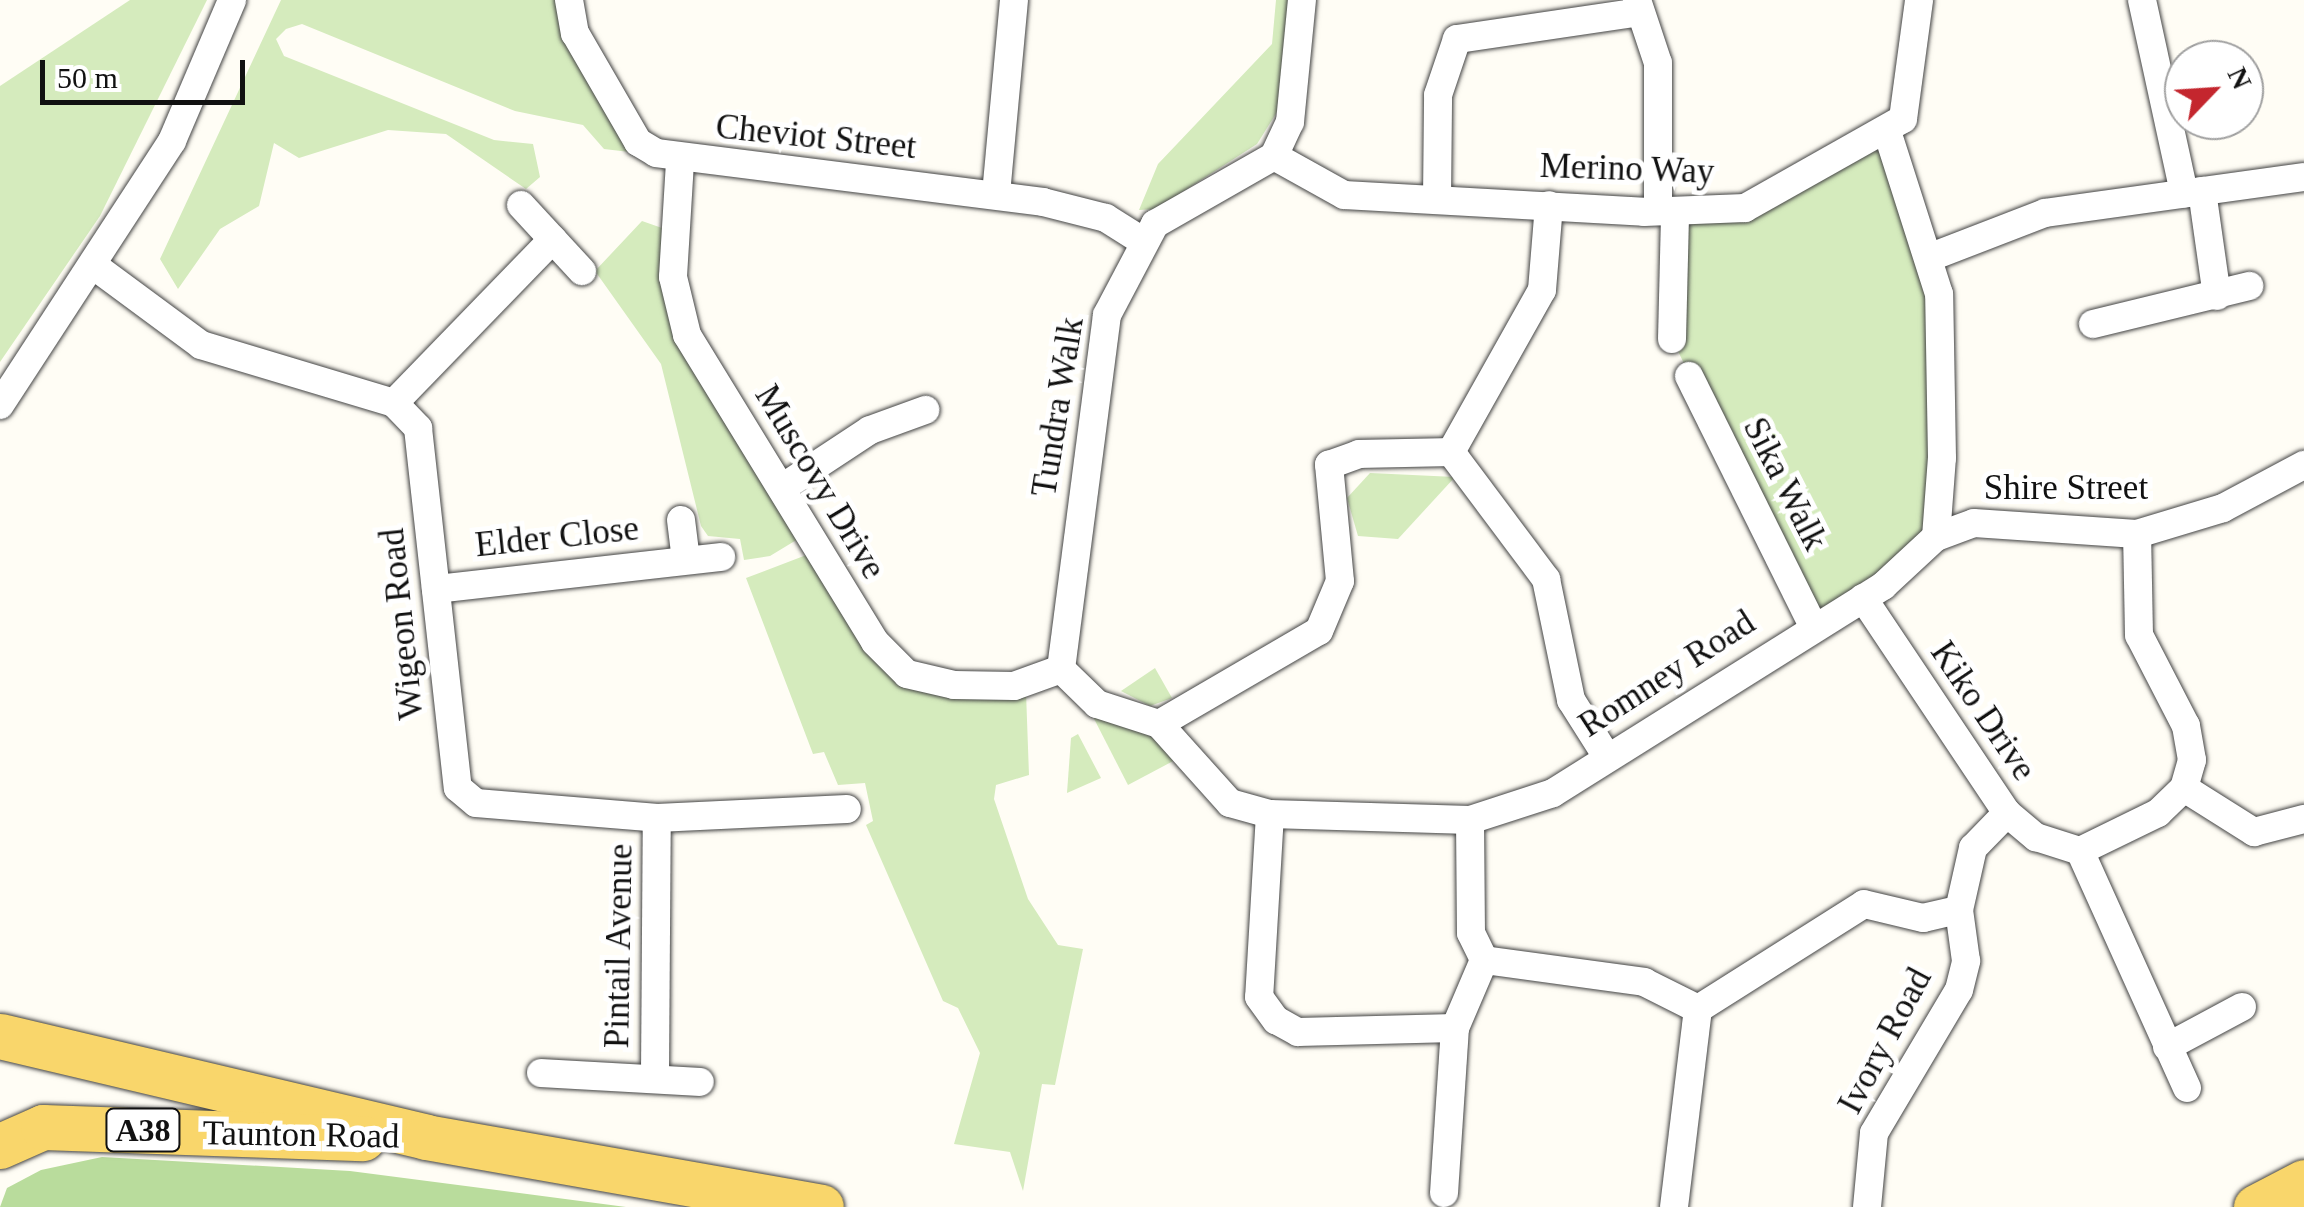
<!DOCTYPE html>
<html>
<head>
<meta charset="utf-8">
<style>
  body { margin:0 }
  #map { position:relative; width:2304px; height:1207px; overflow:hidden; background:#fffdf5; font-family:"Times New Roman",serif }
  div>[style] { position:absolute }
  .green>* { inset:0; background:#d5ebbd }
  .forest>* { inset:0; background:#b9dc9c }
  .roads { filter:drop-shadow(0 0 2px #444) drop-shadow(0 0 2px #444) }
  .street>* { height:28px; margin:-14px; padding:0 14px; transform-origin:14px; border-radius:14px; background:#fff }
  .primary>* { height:45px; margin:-22.5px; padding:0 22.5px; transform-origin:22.5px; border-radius:22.5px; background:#f9d66b }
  span { translate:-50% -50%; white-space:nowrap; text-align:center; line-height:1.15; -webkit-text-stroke:10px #fff; paint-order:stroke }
  .shield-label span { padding:2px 8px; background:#fff; border:2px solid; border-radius:8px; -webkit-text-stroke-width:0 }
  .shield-label { font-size:32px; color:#111; font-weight:700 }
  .street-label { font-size:35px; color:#111 }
  .north { position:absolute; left:2164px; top:40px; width:100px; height:100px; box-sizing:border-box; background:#fff; border:2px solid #a0a0a0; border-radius:50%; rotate:65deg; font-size:28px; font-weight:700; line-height:40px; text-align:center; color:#111 }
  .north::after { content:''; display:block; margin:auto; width:35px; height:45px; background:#c4262e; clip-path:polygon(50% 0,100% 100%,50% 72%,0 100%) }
  .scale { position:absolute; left:40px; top:60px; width:205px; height:45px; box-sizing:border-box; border:5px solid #111; border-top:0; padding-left:12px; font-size:30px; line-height:35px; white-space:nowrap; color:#111; -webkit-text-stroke:8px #fff; paint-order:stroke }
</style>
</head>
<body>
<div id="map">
  <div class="green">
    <i style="clip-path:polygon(130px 0,207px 0,100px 216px,0 362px,0 86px)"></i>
    <i style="clip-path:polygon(281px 0,561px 0,638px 153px,604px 149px,583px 125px,515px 111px,302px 24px,286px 29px,276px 39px,284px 56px,494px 140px,533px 144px,540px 177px,526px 189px,446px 134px,388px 130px,299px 158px,274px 143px,259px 206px,220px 229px,178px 289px,160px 259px)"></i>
    <i style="clip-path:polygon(1276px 0,1294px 0,1291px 40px,1277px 112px,1257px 144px,1156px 209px,1139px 210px,1158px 164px,1272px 44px)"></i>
    <i style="clip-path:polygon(1888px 134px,1931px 257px,1936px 537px,1813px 626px,1672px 339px,1675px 213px,1712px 213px)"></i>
    <i style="clip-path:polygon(642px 221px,662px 228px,662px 256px,803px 536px,770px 556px,744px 560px,740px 539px,708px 536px,701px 526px,661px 364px,595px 271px)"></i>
    <i style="clip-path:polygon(1370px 473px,1455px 477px,1398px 539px,1358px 536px,1347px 498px)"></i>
    <i style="clip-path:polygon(809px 554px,885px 663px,1026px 692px,1029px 775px,996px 785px,994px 799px,1028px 899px,1058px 945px,1083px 949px,1055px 1085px,1042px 1084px,1023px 1191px,1010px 1152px,954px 1144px,980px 1053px,958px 1008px,943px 1001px,866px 825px,873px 821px,865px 783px,838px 785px,824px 752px,813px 754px,746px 578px)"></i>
    <i style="clip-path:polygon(1155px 668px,1172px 698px,1150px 706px,1121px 691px)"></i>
    <i style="clip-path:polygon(1089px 709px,1168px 742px,1177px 759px,1128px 785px)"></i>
    <i style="clip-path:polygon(1078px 734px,1101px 778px,1067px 793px,1071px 738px)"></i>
  </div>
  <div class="forest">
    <i style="clip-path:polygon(102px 1157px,350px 1171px,626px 1207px,0 1207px,7px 1188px,41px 1170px)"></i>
  </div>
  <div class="roads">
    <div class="street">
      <i style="left:569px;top:0;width:34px;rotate:80deg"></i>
      <i style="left:575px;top:33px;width:126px;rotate:60deg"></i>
      <i style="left:638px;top:142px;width:21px;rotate:31deg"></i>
      <i style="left:656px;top:153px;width:390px;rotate:7.2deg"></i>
      <i style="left:1043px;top:202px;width:65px;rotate:14.3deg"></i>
      <i style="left:1106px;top:218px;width:41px;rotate:32.2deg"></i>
      <i style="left:1637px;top:0;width:66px;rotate:71.6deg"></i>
      <i style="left:1658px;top:63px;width:142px;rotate:90deg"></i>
      <i style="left:2142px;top:0;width:198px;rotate:77.7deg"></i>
      <i style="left:1274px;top:156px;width:80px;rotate:29.1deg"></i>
      <i style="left:1344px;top:195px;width:300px;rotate:3.2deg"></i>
      <i style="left:1644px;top:212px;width:101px;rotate:-2.3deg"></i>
      <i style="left:1745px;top:208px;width:181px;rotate:-29.4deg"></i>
      <i style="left:1903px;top:119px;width:120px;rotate:-82.3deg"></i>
      <i style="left:680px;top:162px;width:115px;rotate:93.5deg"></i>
      <i style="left:673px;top:277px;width:60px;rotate:76.4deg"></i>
      <i style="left:687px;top:335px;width:360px;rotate:58.5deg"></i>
      <i style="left:875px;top:642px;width:45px;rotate:45deg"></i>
      <i style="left:907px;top:674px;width:48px;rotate:13.2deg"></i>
      <i style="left:954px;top:685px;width:60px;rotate:1deg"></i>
      <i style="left:1014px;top:686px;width:50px;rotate:-19.9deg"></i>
      <i style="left:2202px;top:191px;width:106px;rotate:81.9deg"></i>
      <i style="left:996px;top:194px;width:195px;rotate:-84.7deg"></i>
      <i style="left:1437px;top:199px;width:104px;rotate:-89.4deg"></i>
      <i style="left:1438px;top:95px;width:59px;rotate:-71.3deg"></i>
      <i style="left:1457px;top:39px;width:184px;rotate:-8.4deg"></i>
      <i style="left:521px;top:205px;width:90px;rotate:47.3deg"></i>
      <i style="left:1931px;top:257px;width:122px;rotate:-21.1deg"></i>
      <i style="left:2045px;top:213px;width:261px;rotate:-7.9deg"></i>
      <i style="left:93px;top:265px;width:134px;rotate:36.5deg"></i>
      <i style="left:201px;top:345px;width:202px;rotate:16.7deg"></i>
      <i style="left:394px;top:403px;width:35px;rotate:46deg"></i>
      <i style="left:418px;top:428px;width:362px;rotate:83.7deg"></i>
      <i style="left:458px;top:788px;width:23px;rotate:40deg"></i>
      <i style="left:476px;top:803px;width:182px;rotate:4.7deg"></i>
      <i style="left:657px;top:818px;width:190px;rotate:-2.7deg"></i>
      <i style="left:2093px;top:324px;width:161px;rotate:-13.7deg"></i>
      <i style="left:1672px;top:339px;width:126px;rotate:-88.6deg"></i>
      <i style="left:1689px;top:376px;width:279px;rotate:63.6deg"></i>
      <i style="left:394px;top:403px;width:228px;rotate:-45.9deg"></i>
      <i style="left:0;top:405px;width:315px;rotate:-56.9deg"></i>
      <i style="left:172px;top:141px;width:153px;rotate:-66.9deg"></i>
      <i style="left:1451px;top:452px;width:159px;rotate:53.2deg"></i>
      <i style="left:1546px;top:579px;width:124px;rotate:78.3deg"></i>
      <i style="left:1571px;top:700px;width:67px;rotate:57.7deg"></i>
      <i style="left:782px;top:488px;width:105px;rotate:-33.4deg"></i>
      <i style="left:870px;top:430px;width:59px;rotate:-20deg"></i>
      <i style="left:681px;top:520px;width:40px;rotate:82.9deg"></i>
      <i style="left:1936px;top:537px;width:40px;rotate:-20.2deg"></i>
      <i style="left:1974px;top:523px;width:163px;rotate:3.9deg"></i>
      <i style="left:2137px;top:534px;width:90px;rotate:-16.8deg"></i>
      <i style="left:2223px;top:508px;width:92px;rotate:-28deg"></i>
      <i style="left:436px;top:589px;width:287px;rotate:-6.4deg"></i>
      <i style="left:1863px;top:598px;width:259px;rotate:56.2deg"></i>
      <i style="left:2007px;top:813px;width:38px;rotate:40deg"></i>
      <i style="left:2036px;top:837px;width:46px;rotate:17.7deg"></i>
      <i style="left:2080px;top:851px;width:87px;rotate:-26deg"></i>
      <i style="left:2158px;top:813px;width:36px;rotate:-44deg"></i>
      <i style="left:2184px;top:788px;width:29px;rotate:-74deg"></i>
      <i style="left:2192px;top:760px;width:35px;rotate:-100deg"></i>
      <i style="left:2186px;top:726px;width:102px;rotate:-117.3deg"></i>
      <i style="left:2139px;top:635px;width:101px;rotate:-91.1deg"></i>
      <i style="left:1061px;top:669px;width:50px;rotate:44.2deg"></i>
      <i style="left:1097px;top:704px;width:65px;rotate:17.9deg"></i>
      <i style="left:1159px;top:724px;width:106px;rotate:48.1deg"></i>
      <i style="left:1230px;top:803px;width:41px;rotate:15.4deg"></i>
      <i style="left:1270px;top:814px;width:200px;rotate:1.7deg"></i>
      <i style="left:1470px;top:820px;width:87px;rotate:-18deg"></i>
      <i style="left:1553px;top:793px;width:390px;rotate:-32.1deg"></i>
      <i style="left:1883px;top:586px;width:72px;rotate:-42.8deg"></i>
      <i style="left:1936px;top:537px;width:79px;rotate:-85.7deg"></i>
      <i style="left:1942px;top:458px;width:164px;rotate:-91deg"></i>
      <i style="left:1939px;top:294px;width:168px;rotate:-107.7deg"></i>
      <i style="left:1061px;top:669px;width:357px;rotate:-82.6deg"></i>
      <i style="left:1107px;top:315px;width:103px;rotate:-62.2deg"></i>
      <i style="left:1155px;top:224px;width:137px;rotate:-29.7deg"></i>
      <i style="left:1274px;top:156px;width:38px;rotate:-65deg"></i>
      <i style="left:1290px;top:122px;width:123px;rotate:-84.4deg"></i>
      <i style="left:1159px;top:724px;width:185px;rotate:-30.2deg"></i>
      <i style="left:1319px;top:631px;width:54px;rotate:-67.2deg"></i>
      <i style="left:1340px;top:581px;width:117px;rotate:-95.4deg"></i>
      <i style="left:1329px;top:465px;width:32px;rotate:-20deg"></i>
      <i style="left:1359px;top:454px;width:92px;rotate:-1.2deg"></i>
      <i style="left:1451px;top:452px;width:186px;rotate:-60.7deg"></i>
      <i style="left:1542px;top:290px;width:85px;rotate:-85.3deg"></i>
      <i style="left:2184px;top:788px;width:83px;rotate:32.2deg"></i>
      <i style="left:2254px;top:832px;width:52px;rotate:-14.6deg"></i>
      <i style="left:1270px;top:814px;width:183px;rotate:93.4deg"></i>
      <i style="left:1259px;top:997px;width:29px;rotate:54deg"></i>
      <i style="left:1276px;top:1020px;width:25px;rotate:29deg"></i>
      <i style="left:1298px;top:1032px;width:157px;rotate:-1.5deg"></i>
      <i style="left:1455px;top:1028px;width:74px;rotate:-66.9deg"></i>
      <i style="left:1470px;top:820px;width:113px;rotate:89.5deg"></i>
      <i style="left:1471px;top:933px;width:30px;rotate:64deg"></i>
      <i style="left:1484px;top:960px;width:162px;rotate:7.8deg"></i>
      <i style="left:1644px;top:982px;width:60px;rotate:26.6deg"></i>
      <i style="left:1698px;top:1009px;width:196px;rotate:-32.3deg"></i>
      <i style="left:1864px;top:904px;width:61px;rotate:13.3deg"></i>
      <i style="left:1923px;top:918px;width:37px;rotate:-13deg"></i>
      <i style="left:1959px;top:910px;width:64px;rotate:-77.3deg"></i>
      <i style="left:1973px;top:848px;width:49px;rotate:-45.8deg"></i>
      <i style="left:2080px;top:851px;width:260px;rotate:65.7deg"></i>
      <i style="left:2167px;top:1047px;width:85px;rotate:-28.1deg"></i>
      <i style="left:541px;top:1073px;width:159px;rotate:3.2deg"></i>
      <i style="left:655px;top:1075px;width:257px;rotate:-89.6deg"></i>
      <i style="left:1444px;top:1193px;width:165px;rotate:-86.2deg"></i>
      <i style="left:1674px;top:1207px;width:199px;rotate:-83.1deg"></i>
      <i style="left:1867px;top:1207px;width:74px;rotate:-84.6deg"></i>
      <i style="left:1874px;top:1133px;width:166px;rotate:-59.3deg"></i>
      <i style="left:1959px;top:990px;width:30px;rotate:-76deg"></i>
      <i style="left:1966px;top:961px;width:51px;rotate:-97.8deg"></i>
    </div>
    <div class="primary">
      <i style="left:0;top:1036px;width:438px;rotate:13.3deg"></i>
      <i style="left:426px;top:1137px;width:401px;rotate:10deg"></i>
      <i style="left:0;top:1146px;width:47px;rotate:-23.8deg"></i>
      <i style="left:43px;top:1127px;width:320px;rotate:2deg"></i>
      <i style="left:2256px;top:1207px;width:54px;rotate:-27.5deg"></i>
    </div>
  </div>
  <div class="shield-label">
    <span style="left:143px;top:1130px">A38</span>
  </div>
  <div class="street-label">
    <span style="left:816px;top:137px;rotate:6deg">Cheviot Street</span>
    <span style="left:1627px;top:169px;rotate:2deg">Merino Way</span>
    <span style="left:1058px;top:407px;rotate:-81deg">Tundra Walk</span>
    <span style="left:820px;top:482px;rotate:59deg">Muscovy Drive</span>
    <span style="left:1785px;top:484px;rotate:63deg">Sika Walk</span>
    <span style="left:2066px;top:488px">Shire Street</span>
    <span style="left:557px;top:537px;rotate:-6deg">Elder Close</span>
    <span style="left:402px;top:624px;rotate:-96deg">Wigeon Road</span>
    <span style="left:1667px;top:674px;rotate:-33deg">Romney Road</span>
    <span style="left:1983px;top:711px;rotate:56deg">Kiko Drive</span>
    <span style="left:619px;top:946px;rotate:-89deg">Pintail Avenue</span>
    <span style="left:1885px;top:1041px;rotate:-62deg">Ivory Road</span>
    <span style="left:301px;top:1135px;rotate:1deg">Taunton Road</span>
  </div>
  <div class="north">N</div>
  <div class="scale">50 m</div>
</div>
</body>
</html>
